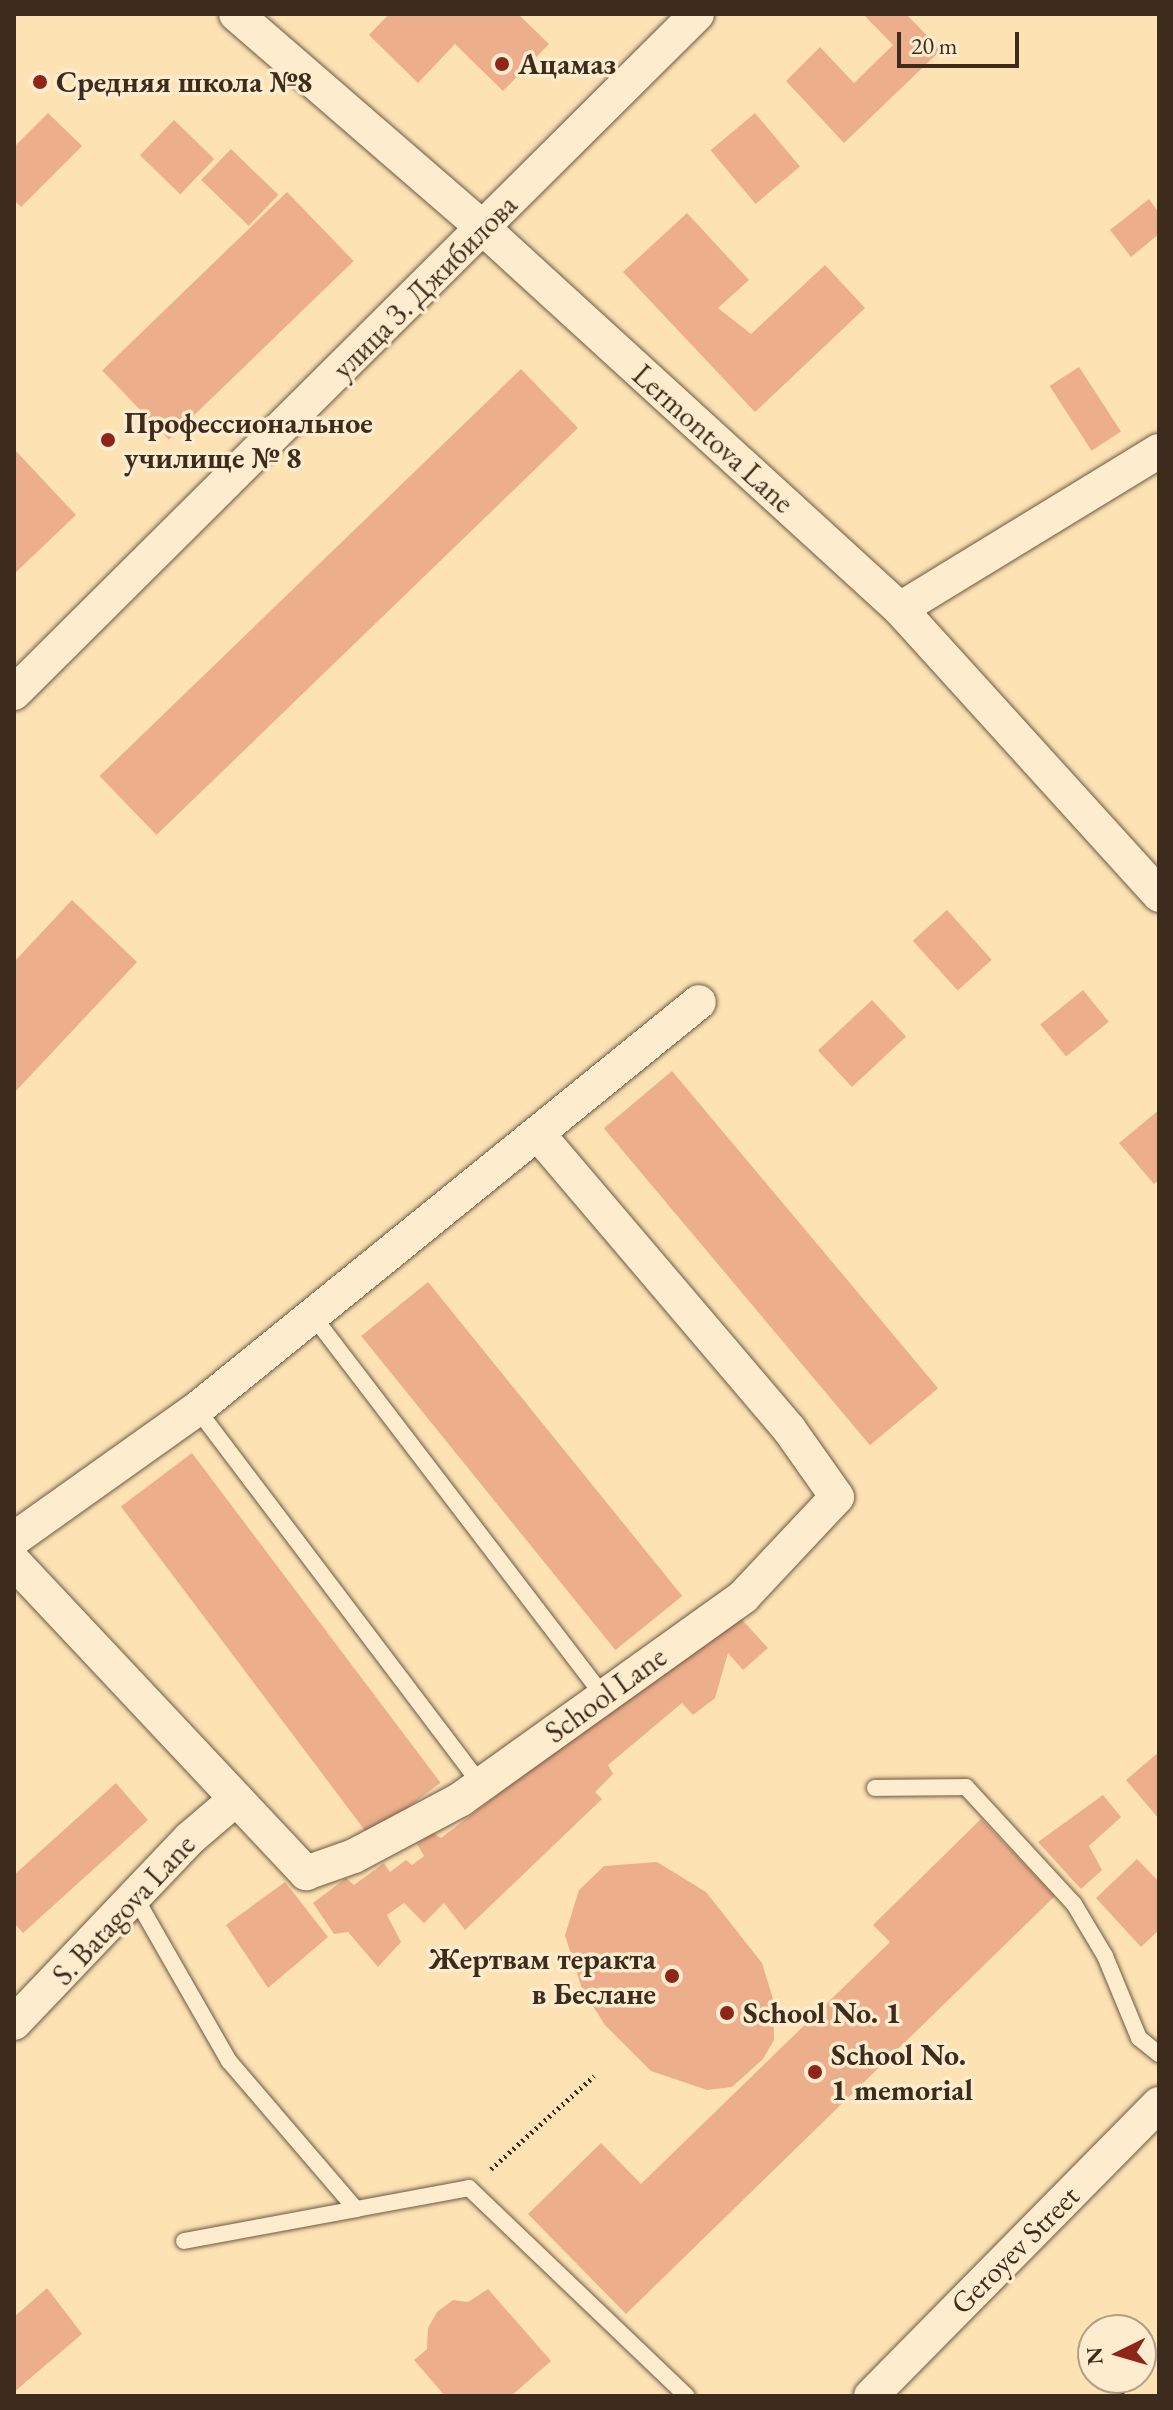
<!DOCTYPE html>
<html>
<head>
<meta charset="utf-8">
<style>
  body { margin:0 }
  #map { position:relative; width:1173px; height:2410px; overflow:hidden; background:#fde2b4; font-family:"EB Garamond",serif }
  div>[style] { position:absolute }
  .building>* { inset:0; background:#edae8c; transform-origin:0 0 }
  .path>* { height:5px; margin-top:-2.5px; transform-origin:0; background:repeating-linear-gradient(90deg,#3d2b1d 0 2px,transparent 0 6px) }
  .roads { filter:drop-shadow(0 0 2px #6d5943) drop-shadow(0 0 2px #6d5943) }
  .service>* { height:16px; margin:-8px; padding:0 8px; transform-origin:8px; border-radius:8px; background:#feecce }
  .minor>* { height:34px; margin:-17px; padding:0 17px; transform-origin:17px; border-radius:17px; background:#feecce }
  .rail>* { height:6px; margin-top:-3px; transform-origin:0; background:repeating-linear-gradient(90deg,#3d2b1d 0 14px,transparent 0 28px) }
  .dots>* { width:22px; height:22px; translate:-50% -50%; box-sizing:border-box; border:4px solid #feecce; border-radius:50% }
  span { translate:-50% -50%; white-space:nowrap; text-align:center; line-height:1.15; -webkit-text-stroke:7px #feecce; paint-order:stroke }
  .poi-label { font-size:30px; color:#3d2b1d; font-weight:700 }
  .left { translate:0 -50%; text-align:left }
  .right { translate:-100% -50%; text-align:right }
  .street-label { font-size:30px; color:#3d2b1d }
  .frame { position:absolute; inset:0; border:16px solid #3d2b1d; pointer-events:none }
  .north { position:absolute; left:1077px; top:2314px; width:80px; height:80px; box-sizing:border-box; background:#feecce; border:2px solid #b19f87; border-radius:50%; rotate:265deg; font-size:22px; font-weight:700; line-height:32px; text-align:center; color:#3d2b1d }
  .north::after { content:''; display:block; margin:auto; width:28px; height:36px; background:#8f2418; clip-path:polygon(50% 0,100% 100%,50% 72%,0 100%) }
  .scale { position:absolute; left:897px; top:32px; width:122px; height:36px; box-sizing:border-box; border:4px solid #3d2b1d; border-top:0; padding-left:10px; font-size:24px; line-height:28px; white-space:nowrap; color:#3d2b1d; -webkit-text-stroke:6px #feecce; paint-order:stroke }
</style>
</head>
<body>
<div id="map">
  <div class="building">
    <i style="clip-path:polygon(389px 14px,518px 14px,549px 44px,503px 91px,455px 44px,418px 83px,369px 35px)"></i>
    <i style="clip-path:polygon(863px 14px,906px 14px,941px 50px,844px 143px,786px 81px,820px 47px,854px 83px,893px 45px)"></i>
    <i style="clip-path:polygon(48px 113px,82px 146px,21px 207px,14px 200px,14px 147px)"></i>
    <i style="left:755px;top:113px;width:70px;height:58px;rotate:50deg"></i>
    <i style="left:174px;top:120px;width:56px;height:49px;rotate:44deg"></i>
    <i style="left:231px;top:149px;width:66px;height:43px;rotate:44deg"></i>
    <i style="left:287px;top:192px;width:96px;height:257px;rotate:46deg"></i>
    <i style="clip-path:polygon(1149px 199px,1159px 213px,1159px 234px,1131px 257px,1110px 230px)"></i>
    <i style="clip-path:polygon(687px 213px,749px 280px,718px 308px,751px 334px,825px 265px,865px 308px,755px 412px,623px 272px)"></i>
    <i style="left:1079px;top:367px;width:77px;height:35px;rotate:57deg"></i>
    <i style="left:521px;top:369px;width:82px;height:586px;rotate:46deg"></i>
    <i style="clip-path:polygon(14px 449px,76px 515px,14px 574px)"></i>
    <i style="clip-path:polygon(72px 900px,137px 962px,14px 1093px,14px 962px)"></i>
    <i style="left:947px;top:910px;width:67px;height:46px;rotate:48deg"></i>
    <i style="left:1083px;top:990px;width:41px;height:55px;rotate:51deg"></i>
    <i style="left:872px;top:1000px;width:50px;height:74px;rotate:47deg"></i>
    <i style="left:672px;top:1071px;width:414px;height:89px;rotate:50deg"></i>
    <i style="clip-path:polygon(1159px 1110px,1159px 1180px,1154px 1184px,1119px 1143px)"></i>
    <i style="left:428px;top:1282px;width:404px;height:86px;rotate:51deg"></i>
    <i style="left:192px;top:1453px;width:413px;height:89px;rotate:53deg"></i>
    <i style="clip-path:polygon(735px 1612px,768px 1648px,743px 1670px,728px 1653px,715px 1698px,693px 1715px,682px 1703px,608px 1765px,613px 1774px,595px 1792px,602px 1799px,465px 1930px,444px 1903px,424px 1923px,404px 1903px,387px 1915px,401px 1942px,378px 1967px,348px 1932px,334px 1934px,313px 1903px,346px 1878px,354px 1885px,384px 1863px,390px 1872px,406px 1860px,412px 1865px,424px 1856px,417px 1844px,433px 1833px,441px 1838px)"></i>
    <i style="clip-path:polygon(1159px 1752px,1159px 1819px,1126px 1780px)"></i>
    <i style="clip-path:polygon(116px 1783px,148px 1820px,23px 1933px,14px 1923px,14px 1875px)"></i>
    <i style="clip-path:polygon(1103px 1795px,1121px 1817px,1089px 1846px,1102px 1870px,1081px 1889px,1038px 1842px)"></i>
    <i style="clip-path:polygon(981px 1819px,1055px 1896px,626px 2314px,528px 2214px,601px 2143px,641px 2184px,890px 1942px,873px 1925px)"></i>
    <i style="clip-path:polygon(1137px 1859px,1159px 1882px,1159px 1930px,1141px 1947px,1096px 1898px)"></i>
    <i style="clip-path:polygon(657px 1862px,706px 1892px,762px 1963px,773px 1999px,774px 2040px,763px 2059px,732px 2087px,707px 2090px,651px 2071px,605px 2025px,582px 1989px,565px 1935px,579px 1890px,604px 1866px)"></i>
    <i style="clip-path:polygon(285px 1882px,328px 1937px,268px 1988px,226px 1925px)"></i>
    <i style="clip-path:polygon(47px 2288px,82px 2334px,14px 2392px,14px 2317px)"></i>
    <i style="clip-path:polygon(488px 2289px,551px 2361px,511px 2396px,445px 2396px,414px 2360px,427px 2349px,428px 2328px,437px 2312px,453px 2300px,468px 2302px)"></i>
  </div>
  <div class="path">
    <i style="left:491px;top:2169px;width:139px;rotate:-42.1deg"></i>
  </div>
  <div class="roads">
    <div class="service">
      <i style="left:313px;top:1316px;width:479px;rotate:52.6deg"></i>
      <i style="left:197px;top:1409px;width:470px;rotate:52.9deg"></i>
      <i style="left:875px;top:1788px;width:91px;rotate:-0.6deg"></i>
      <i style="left:966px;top:1787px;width:159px;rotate:47.3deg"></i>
      <i style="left:1074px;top:1904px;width:61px;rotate:59.2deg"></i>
      <i style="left:1105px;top:1956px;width:89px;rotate:67.5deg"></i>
      <i style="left:1139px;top:2038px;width:26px;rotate:39deg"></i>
      <i style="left:135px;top:1897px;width:189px;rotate:60.2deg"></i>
      <i style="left:229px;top:2061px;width:195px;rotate:49.4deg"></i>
      <i style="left:356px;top:2209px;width:115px;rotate:-10.5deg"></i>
      <i style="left:469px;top:2188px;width:301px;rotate:43.7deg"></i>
      <i style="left:184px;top:2241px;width:175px;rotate:-10.5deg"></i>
    </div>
    <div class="minor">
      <i style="left:236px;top:14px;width:328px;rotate:40.9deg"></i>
      <i style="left:484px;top:229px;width:563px;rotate:42.41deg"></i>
      <i style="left:900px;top:609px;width:386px;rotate:47.8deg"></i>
      <i style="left:900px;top:609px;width:303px;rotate:-31.4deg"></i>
      <i style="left:14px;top:693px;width:963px;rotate:-44.83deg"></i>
      <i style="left:14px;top:1539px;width:224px;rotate:-35.4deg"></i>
      <i style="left:197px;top:1409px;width:646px;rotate:-39.03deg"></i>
      <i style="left:14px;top:1562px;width:427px;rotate:46.8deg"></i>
      <i style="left:306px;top:1873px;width:51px;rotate:-19.5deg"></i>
      <i style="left:354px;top:1856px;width:121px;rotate:-28deg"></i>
      <i style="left:461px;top:1799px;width:347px;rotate:-35.6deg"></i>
      <i style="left:743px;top:1597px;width:137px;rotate:-46.8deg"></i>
      <i style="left:837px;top:1497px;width:83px;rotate:-125.2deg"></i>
      <i style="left:789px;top:1429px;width:387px;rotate:-130.4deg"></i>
      <i style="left:14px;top:2023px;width:254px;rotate:-46.4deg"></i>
      <i style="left:189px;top:1839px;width:62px;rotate:-40.4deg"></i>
      <i style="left:871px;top:2396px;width:410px;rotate:-45.4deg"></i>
    </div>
  </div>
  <div class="rail">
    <i style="left:1141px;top:2370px;width:27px;rotate:-48deg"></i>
    <i style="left:1118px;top:2396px;width:24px;rotate:-48deg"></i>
  </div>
  <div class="dots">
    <i style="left:502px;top:64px;background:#8f2418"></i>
    <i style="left:40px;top:82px;background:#8f2418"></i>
    <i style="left:108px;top:440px;background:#8f2418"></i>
    <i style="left:672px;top:1976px;background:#8f2418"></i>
    <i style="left:727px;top:2013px;background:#8f2418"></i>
    <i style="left:815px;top:2072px;background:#8f2418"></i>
  </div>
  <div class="poi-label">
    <span class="left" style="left:518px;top:64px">Ацамаз</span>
    <span class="left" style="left:56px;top:82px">Средняя школа №8</span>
    <span class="left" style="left:124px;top:440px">Профессиональное<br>училище № 8</span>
    <span class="right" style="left:656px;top:1976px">Жертвам теракта<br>в Беслане</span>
    <span class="left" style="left:743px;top:2013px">School No. 1</span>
    <span class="left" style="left:831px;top:2072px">School No.<br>1 memorial</span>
  </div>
  <div class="street-label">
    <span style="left:425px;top:287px;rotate:-45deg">улица З. Джибилова</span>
    <span style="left:713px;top:439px;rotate:42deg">Lermontova Lane</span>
    <span style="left:606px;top:1695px;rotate:-36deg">School Lane</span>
    <span style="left:124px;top:1910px;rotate:-47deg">S. Batagova Lane</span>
    <span style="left:1015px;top:2250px;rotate:-45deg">Geroyev Street</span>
  </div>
  <div class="frame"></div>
  <div class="north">N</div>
  <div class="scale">20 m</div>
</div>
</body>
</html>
